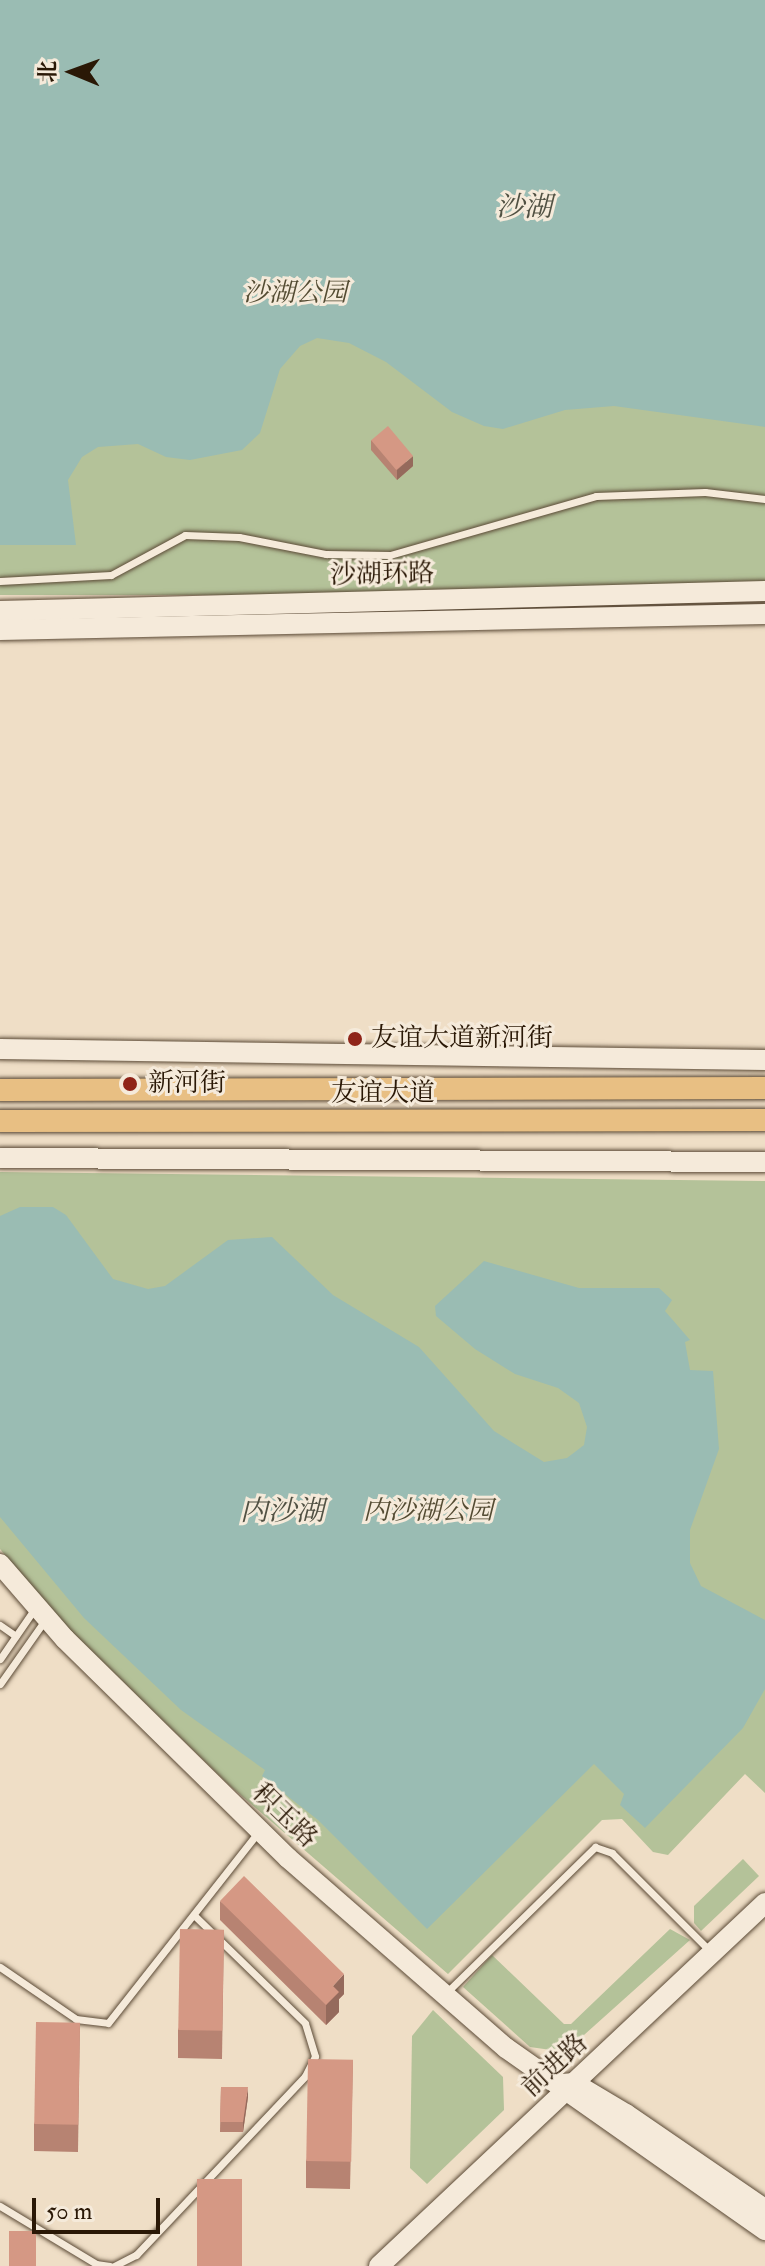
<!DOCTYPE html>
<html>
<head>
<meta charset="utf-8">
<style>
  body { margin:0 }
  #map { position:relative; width:765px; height:2266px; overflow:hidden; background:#efdec6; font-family:"IM FELL Double Pica","Noto Serif SC",serif }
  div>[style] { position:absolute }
  .green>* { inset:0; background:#b4c299; transform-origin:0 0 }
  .water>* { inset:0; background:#9abcb3 }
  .roads { filter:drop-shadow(0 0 2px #5b4a36) drop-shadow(0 0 2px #5b4a36) }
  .lane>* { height:7px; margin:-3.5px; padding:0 3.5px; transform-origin:3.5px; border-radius:3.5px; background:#f5eada }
  .secondary>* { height:20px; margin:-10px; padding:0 10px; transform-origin:10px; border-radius:10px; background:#f5eada }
  .primary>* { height:22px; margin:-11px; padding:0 11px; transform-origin:11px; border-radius:11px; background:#e8bf83 }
  .wall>* { inset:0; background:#b78372 }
  .shaded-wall>* { inset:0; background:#956a5c }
  .building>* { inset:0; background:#d59884; transform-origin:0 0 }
  .dots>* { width:22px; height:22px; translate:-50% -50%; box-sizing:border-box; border:4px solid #f5eada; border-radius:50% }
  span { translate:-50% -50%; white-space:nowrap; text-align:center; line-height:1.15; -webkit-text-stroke:6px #f5eada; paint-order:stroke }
  .park-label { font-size:26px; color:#534b32; font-style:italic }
  .street-label { font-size:26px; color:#2a1806 }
  .poi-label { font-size:26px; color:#2a1806 }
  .left { translate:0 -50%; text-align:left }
  .water-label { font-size:28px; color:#515143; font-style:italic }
  .north { position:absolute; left:32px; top:32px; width:80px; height:80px; -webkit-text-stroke:6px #f5eada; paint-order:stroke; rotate:271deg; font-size:22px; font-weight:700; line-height:32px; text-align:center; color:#2a1806 }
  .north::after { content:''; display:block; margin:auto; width:28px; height:36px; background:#2a1806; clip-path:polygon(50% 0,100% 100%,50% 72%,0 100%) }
  .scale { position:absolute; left:32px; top:2198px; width:128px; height:36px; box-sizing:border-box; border:4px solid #2a1806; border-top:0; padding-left:10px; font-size:24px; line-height:28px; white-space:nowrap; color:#2a1806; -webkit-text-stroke:6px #f5eada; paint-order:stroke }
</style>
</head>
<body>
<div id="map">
  <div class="green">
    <i style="left:0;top:0;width:765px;height:595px"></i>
    <i style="clip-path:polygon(0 1172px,765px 1181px,765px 1793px,745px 1774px,668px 1855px,653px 1852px,622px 1819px,602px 1820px,448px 1974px,229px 1785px,54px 1614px,0 1549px)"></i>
    <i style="clip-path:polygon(743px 1859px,759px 1876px,701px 1931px,694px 1923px,694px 1906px)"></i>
    <i style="clip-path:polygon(670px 1929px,690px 1940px,565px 2052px,530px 2047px,463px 1987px,492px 1955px,564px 2024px,571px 2024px)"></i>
    <i style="clip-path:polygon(433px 2010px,503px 2077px,504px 2110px,427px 2184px,410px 2168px,412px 2036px)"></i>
  </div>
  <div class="water">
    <i style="clip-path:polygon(0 0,765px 0,765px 427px,614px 406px,565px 410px,503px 429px,484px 426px,452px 412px,386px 362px,349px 343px,317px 338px,300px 346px,280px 369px,260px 433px,242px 450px,190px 460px,166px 457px,138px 444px,98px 447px,82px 457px,68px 480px,76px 545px,0 545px)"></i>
    <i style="clip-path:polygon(20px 1207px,53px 1207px,66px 1215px,113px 1279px,148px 1289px,165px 1286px,228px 1240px,272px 1237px,333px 1295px,419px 1347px,494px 1431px,544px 1462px,567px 1458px,584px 1445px,587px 1427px,579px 1403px,558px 1388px,515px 1374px,475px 1349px,436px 1316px,435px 1306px,484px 1261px,579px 1288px,659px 1288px,672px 1300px,665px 1311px,690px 1340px,685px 1342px,690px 1370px,713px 1371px,719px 1449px,690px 1530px,690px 1563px,701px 1586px,765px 1620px,765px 1689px,743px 1728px,645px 1828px,620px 1805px,624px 1794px,594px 1764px,427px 1929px,318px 1820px,262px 1776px,265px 1770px,181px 1710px,84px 1618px,0 1517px,0 1216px)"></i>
  </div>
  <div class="roads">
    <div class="lane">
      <i style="left:0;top:581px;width:111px;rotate:-3.1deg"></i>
      <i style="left:111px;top:575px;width:84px;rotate:-28.4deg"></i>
      <i style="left:185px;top:535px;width:54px;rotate:2.1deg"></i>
      <i style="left:239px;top:537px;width:89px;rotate:11.1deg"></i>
      <i style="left:326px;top:554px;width:64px;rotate:0.9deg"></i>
      <i style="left:390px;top:555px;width:214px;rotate:-16deg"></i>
      <i style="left:596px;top:496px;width:109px;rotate:-2.1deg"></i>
      <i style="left:705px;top:492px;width:60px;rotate:6.7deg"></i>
      <i style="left:0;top:1625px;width:19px;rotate:35deg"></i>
      <i style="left:0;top:1659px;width:62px;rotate:-55.5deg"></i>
      <i style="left:0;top:1684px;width:78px;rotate:-54.9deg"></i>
      <i style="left:0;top:1967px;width:92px;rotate:34.4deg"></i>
      <i style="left:76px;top:2019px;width:32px;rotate:7deg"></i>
      <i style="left:108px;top:2023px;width:244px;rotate:-51.8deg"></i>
      <i style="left:446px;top:1993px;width:209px;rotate:-44.4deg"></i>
      <i style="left:595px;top:1847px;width:18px;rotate:19deg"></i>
      <i style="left:612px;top:1853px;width:140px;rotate:45deg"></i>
      <i style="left:0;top:2206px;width:112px;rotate:31.1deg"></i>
      <i style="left:96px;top:2264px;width:14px;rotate:8deg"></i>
      <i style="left:114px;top:2266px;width:25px;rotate:-27deg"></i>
      <i style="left:136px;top:2255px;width:246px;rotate:-46.6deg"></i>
      <i style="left:305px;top:2076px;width:22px;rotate:-63deg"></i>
      <i style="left:315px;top:2056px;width:34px;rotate:-107deg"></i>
      <i style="left:305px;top:2023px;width:155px;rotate:-135.8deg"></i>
    </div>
    <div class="secondary">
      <i style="left:0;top:611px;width:765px;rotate:-1.5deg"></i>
      <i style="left:0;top:630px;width:765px;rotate:-1.2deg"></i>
      <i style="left:0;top:1049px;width:765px;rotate:0.82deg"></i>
      <i style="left:0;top:1158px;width:765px;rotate:0.3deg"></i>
      <i style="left:0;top:1564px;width:99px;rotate:49.1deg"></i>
      <i style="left:65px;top:1639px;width:313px;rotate:44.5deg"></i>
      <i style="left:288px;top:1858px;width:289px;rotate:41.1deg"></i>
      <i style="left:506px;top:2048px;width:317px;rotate:35.1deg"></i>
      <i style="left:563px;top:2084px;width:11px;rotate:-5deg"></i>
      <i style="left:574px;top:2083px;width:61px;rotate:30.8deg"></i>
      <i style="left:626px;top:2114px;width:168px;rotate:34.4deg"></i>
      <i style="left:379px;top:2266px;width:530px;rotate:-43.24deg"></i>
    </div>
    <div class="primary">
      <i style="left:0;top:1090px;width:765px;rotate:-0.15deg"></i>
      <i style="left:0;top:1121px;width:765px;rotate:-0.07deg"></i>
    </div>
  </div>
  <div class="wall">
    <i style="clip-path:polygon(371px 440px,413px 466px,397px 480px,371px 450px)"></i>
    <i style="clip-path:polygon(220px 1901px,344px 1994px,339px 1999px,339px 2012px,326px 2025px,220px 1920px)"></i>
    <i style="clip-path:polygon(224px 1930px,222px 2059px,178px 2058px,178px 2030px)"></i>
    <i style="clip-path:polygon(80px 2023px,78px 2152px,34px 2151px,34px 2124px)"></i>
    <i style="clip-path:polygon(353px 2060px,350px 2189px,306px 2188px,306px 2161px)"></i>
    <i style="clip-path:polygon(221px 2087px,248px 2097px,243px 2132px,220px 2132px)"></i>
  </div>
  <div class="shaded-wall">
    <i style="clip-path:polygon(413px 456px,413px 466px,397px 480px,397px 470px)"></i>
    <i style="clip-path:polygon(344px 1974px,344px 1994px,339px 1999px,339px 2012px,326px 2025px,326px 2005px,333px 1986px)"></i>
    <i style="clip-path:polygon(248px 2087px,248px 2097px,243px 2132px,243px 2122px)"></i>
  </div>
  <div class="building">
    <i style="left:388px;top:426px;width:39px;height:22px;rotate:50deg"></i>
    <i style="clip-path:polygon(244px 1876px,344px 1974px,333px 1986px,339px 1992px,326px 2005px,220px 1901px)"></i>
    <i style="left:180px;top:1929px;width:44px;height:101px;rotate:1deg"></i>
    <i style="left:36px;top:2022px;width:44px;height:102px;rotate:1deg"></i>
    <i style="left:308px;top:2059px;width:45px;height:102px;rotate:1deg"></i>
    <i style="clip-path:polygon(221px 2087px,248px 2087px,243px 2122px,220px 2122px)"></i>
    <i style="left:197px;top:2179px;width:45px;height:87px"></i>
    <i style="left:9px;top:2231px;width:27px;height:35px"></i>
  </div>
  <div class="dots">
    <i style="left:355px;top:1039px;background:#8f2418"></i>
    <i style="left:130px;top:1084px;background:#8f2418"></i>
  </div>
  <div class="park-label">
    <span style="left:295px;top:294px">沙湖公园</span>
    <span style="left:428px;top:1512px">内沙湖公园</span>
  </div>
  <div class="street-label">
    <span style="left:382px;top:575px;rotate:-1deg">沙湖环路</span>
    <span style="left:383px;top:1094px">友谊大道</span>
    <span style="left:284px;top:1816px;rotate:44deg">积玉路</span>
    <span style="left:555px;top:2066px;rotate:-43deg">前进路</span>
  </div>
  <div class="poi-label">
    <span class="left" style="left:371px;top:1039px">友谊大道新河街</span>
    <span class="left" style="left:148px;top:1084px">新河街</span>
  </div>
  <div class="water-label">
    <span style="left:524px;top:208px">沙湖</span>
    <span style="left:282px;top:1512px">内沙湖</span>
  </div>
  <div class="north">北</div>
  <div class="scale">50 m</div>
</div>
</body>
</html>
